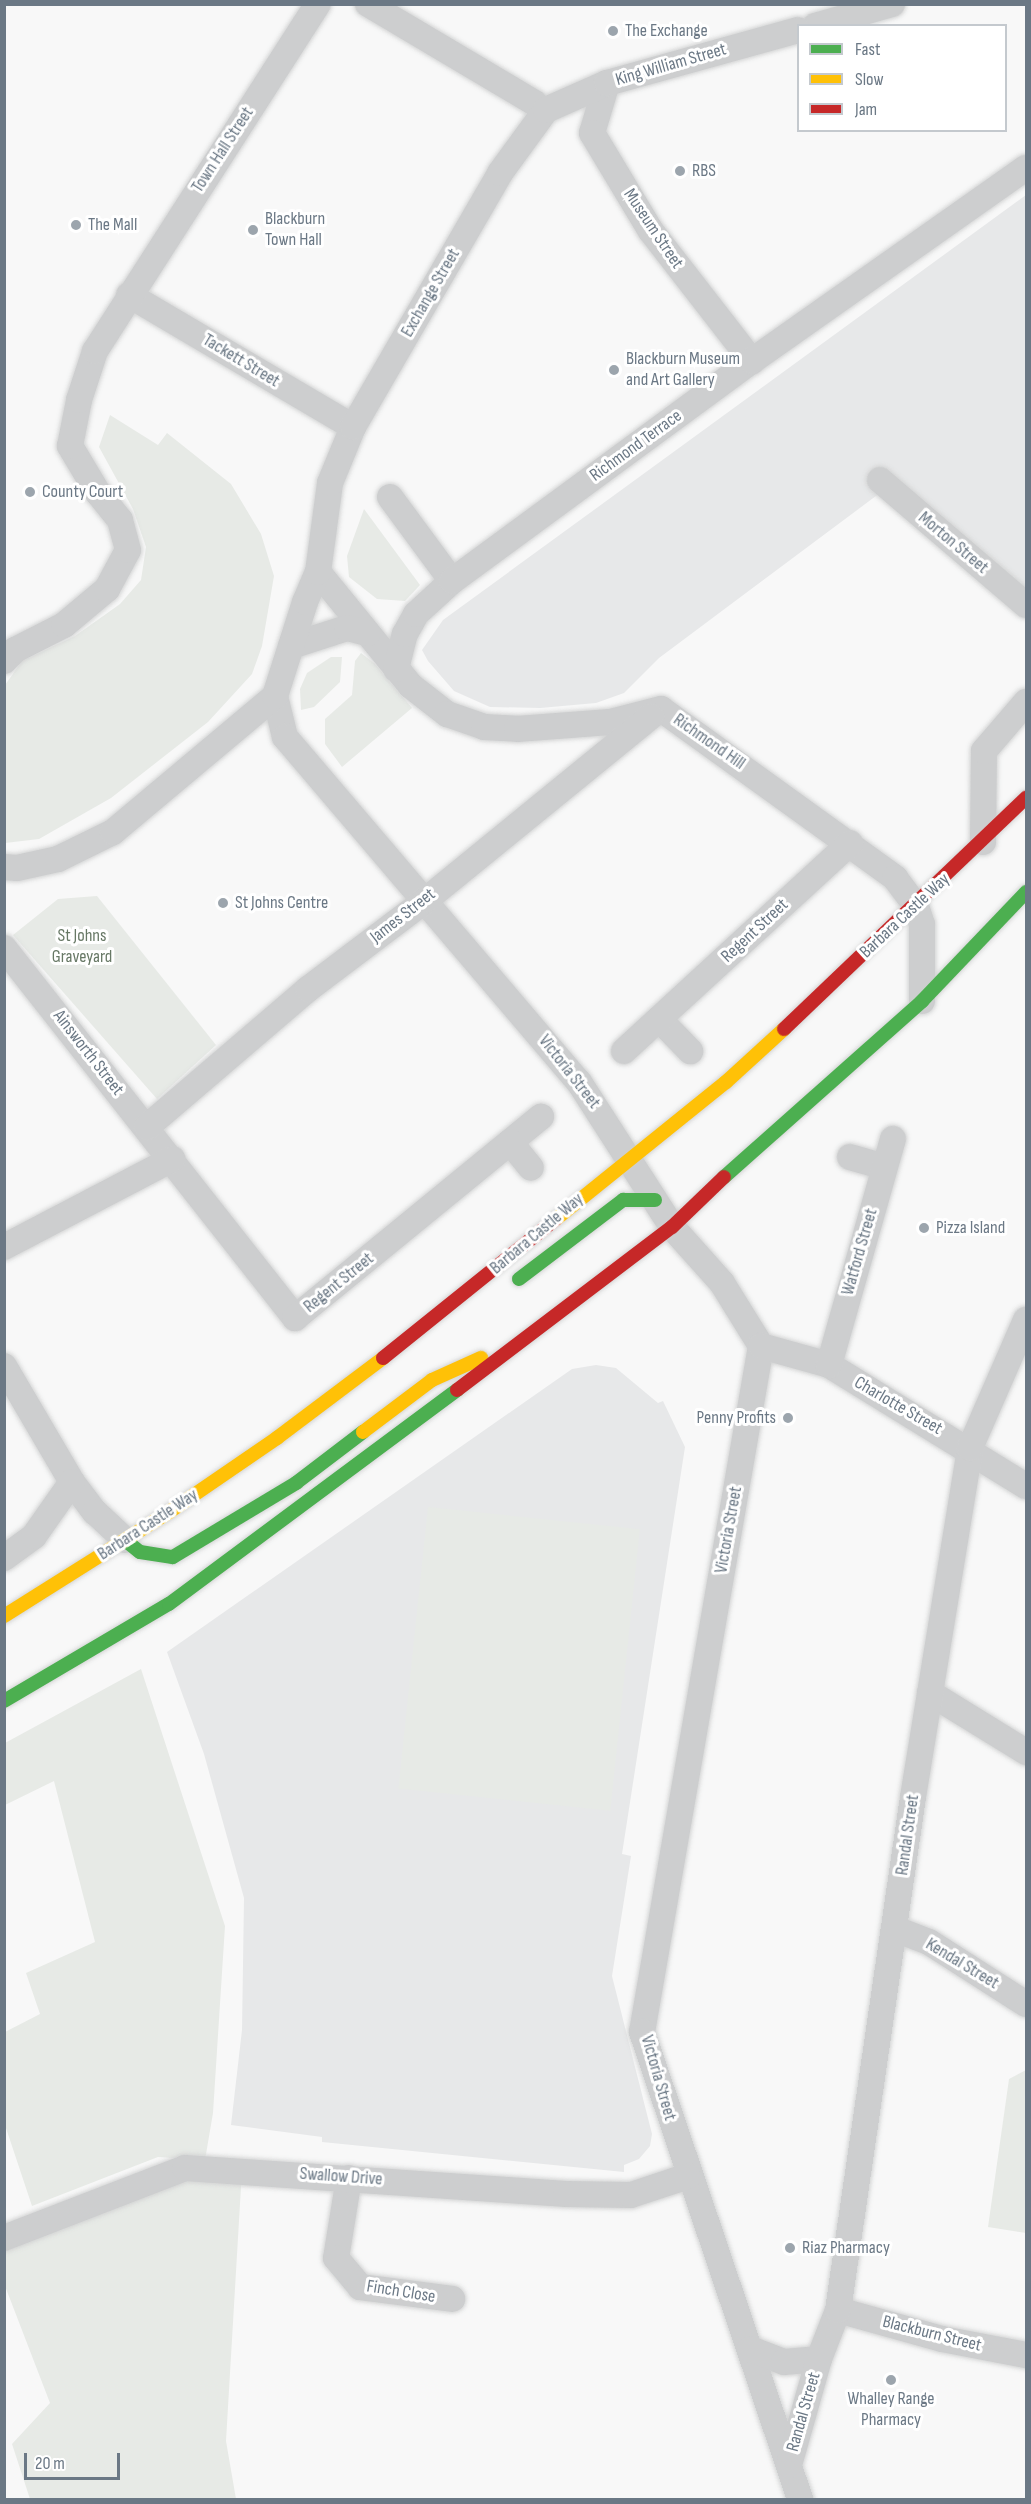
<!DOCTYPE html>
<html>
<head>
<meta charset="utf-8">
<style>
  body { margin:0 }
  #map { position:relative; width:1031px; height:2504px; overflow:hidden; background:#f8f8f8; font-family:"Sofia Sans Condensed",sans-serif }
  div>[style] { position:absolute }
  .built>* { inset:0; background:#e7e8e9 }
  .green>* { inset:0; background:#e7eae6; transform-origin:0 0 }
  .roads { filter:drop-shadow(0 0 2px #d4d5d5) drop-shadow(0 0 2px #d4d5d5) }
  .street>* { height:26px; margin:-13px; padding:0 13px; transform-origin:13px; border-radius:13px; background:#cdcecf }
  .fast>* { height:14px; margin:-7px; padding:0 7px; transform-origin:7px; border-radius:7px; background:#4caf50 }
  .slow>* { height:14px; margin:-7px; padding:0 7px; transform-origin:7px; border-radius:7px; background:#ffc107 }
  .jam>* { height:14px; margin:-7px; padding:0 7px; transform-origin:7px; border-radius:7px; background:#c62828 }
  .dots>* { width:16px; height:16px; translate:-50% -50%; box-sizing:border-box; border:3px solid #fff; border-radius:50% }
  span { translate:-50% -50%; white-space:nowrap; text-align:center; line-height:1.15; -webkit-text-stroke:6px #fff; paint-order:stroke }
  .poi-label { font-size:18px; color:#6b7885 }
  .left { translate:0 -50%; text-align:left }
  .right { translate:-100% -50%; text-align:right }
  .street-label { font-size:18px; color:#6b7885 }
  .park-label { font-size:18px; color:#677865 }
  .frame { position:absolute; inset:0; border:6px solid #6b7885; pointer-events:none }
  .legend { position:absolute; left:797px; top:24px; width:210px; height:108px; box-sizing:border-box; background:#fff; border:2px solid #c4c9ce; margin:0; padding:8px 10px; list-style:none; font-size:18px; color:#6b7885 }
  .legend li { display:flex; align-items:center; gap:12px; height:30px }
  .legend b { width:30px; border:2px solid #c4c9ce }
  .scale { position:absolute; left:24px; top:2453px; width:96px; height:27px; box-sizing:border-box; border:3px solid #6b7885; border-top:0; padding-left:8px; font-size:18px; line-height:21px; white-space:nowrap; color:#6b7885; -webkit-text-stroke:4px #fff; paint-order:stroke }
</style>
</head>
<body>
<div id="map">
  <div class="built">
    <i style="clip-path:polygon(1026px 195px,1026px 589px,896px 481px,659px 658px,624px 693px,596px 703px,540px 708px,490px 707px,454px 691px,428px 661px,422px 650px,443px 620px)"></i>
    <i style="clip-path:polygon(596px 1365px,616px 1368px,658px 1403px,663px 1401px,685px 1447px,622px 1854px,631px 1856px,612px 1976px,652px 2134px,650px 2146px,639px 2159px,624px 2165px,624px 2172px,322px 2142px,322px 2137px,231px 2125px,242px 2030px,244px 1898px,204px 1754px,167px 1652px,572px 1369px)"></i>
  </div>
  <div class="green">
    <i style="clip-path:polygon(110px 415px,158px 445px,167px 433px,231px 484px,261px 534px,274px 576px,262px 646px,252px 674px,208px 722px,111px 798px,39px 839px,5px 843px,5px 685px,22px 661px,75px 636px,120px 604px,141px 580px,146px 547px,133px 509px,99px 447px)"></i>
    <i style="clip-path:polygon(364px 509px,420px 585px,405px 601px,377px 599px,349px 577px,347px 556px)"></i>
    <i style="clip-path:polygon(361px 653px,375px 664px,412px 708px,342px 767px,325px 744px,325px 719px,352px 695px,355px 661px)"></i>
    <i style="clip-path:polygon(331px 657px,342px 657px,340px 682px,314px 707px,301px 710px,300px 689px,307px 673px)"></i>
    <i style="clip-path:polygon(97px 896px,216px 1045px,157px 1099px,13px 935px,58px 899px)"></i>
    <i style="left:428px;top:1507px;width:213px;height:283px;rotate:6deg"></i>
    <i style="clip-path:polygon(141px 1669px,225px 1926px,213px 2113px,205px 2160px,158px 2157px,32px 2206px,5px 2125px,5px 2032px,40px 2014px,26px 1973px,95px 1942px,54px 1781px,5px 1805px,5px 1743px)"></i>
    <i style="clip-path:polygon(1026px 2070px,1026px 2233px,988px 2227px,1009px 2079px)"></i>
    <i style="clip-path:polygon(185px 2168px,242px 2170px,226px 2441px,236px 2499px,30px 2499px,12px 2444px,50px 2403px,5px 2286px,5px 2238px)"></i>
  </div>
  <div class="roads">
    <div class="street">
      <i style="left:368px;top:4px;width:194px;rotate:30.7deg"></i>
      <i style="left:815px;top:26px;width:80px;rotate:-15.9deg"></i>
      <i style="left:607px;top:83px;width:52px;rotate:106.7deg"></i>
      <i style="left:592px;top:133px;width:114px;rotate:59deg"></i>
      <i style="left:651px;top:231px;width:165px;rotate:52.2deg"></i>
      <i style="left:129px;top:295px;width:260px;rotate:30.5deg"></i>
      <i style="left:880px;top:480px;width:192px;rotate:40.6deg"></i>
      <i style="left:390px;top:497px;width:104px;rotate:53.6deg"></i>
      <i style="left:318px;top:572px;width:147px;rotate:50.8deg"></i>
      <i style="left:411px;top:686px;width:46px;rotate:37.9deg"></i>
      <i style="left:447px;top:714px;width:39px;rotate:19deg"></i>
      <i style="left:484px;top:727px;width:33px;rotate:3deg"></i>
      <i style="left:517px;top:729px;width:93px;rotate:-4.3deg"></i>
      <i style="left:610px;top:722px;width:53px;rotate:-14.3deg"></i>
      <i style="left:661px;top:709px;width:289px;rotate:35.8deg"></i>
      <i style="left:895px;top:878px;width:35px;rotate:53deg"></i>
      <i style="left:916px;top:906px;width:19px;rotate:72deg"></i>
      <i style="left:922px;top:924px;width:77px;rotate:90deg"></i>
      <i style="left:291px;top:646px;width:59px;rotate:-17.8deg"></i>
      <i style="left:347px;top:628px;width:21px;rotate:14deg"></i>
      <i style="left:4px;top:661px;width:16px;rotate:-45deg"></i>
      <i style="left:15px;top:650px;width:55px;rotate:-27deg"></i>
      <i style="left:64px;top:625px;width:56px;rotate:-39.9deg"></i>
      <i style="left:107px;top:589px;width:44px;rotate:-61.7deg"></i>
      <i style="left:128px;top:550px;width:31px;rotate:-105deg"></i>
      <i style="left:120px;top:520px;width:35px;rotate:-129deg"></i>
      <i style="left:98px;top:493px;width:55px;rotate:-120.8deg"></i>
      <i style="left:70px;top:446px;width:47px;rotate:-78.9deg"></i>
      <i style="left:79px;top:400px;width:52px;rotate:-71.9deg"></i>
      <i style="left:95px;top:351px;width:412px;rotate:-57.3deg"></i>
      <i style="left:396px;top:669px;width:36px;rotate:-76deg"></i>
      <i style="left:405px;top:634px;width:23px;rotate:-61deg"></i>
      <i style="left:416px;top:614px;width:49px;rotate:-42.5deg"></i>
      <i style="left:452px;top:581px;width:372px;rotate:-36.3deg"></i>
      <i style="left:752px;top:361px;width:335px;rotate:-35.2deg"></i>
      <i style="left:275px;top:696px;width:42px;rotate:76.3deg"></i>
      <i style="left:285px;top:737px;width:453px;rotate:49.6deg"></i>
      <i style="left:579px;top:1082px;width:172px;rotate:57.3deg"></i>
      <i style="left:672px;top:1227px;width:75px;rotate:48.2deg"></i>
      <i style="left:722px;top:1283px;width:74px;rotate:58.2deg"></i>
      <i style="left:761px;top:1346px;width:696px;rotate:99.84deg"></i>
      <i style="left:642px;top:2032px;width:494px;rotate:71.3deg"></i>
      <i style="left:983px;top:842px;width:91px;rotate:-89.4deg"></i>
      <i style="left:984px;top:751px;width:65px;rotate:-49.4deg"></i>
      <i style="left:4px;top:867px;width:13px;rotate:4deg"></i>
      <i style="left:17px;top:868px;width:42px;rotate:-12.4deg"></i>
      <i style="left:58px;top:859px;width:61px;rotate:-26.1deg"></i>
      <i style="left:113px;top:832px;width:212px;rotate:-40deg"></i>
      <i style="left:275px;top:696px;width:99px;rotate:-72.3deg"></i>
      <i style="left:305px;top:602px;width:33px;rotate:-67deg"></i>
      <i style="left:318px;top:572px;width:90px;rotate:-82.3deg"></i>
      <i style="left:330px;top:483px;width:61px;rotate:-67.7deg"></i>
      <i style="left:353px;top:427px;width:293px;rotate:-59.9deg"></i>
      <i style="left:500px;top:173px;width:78px;rotate:-53.9deg"></i>
      <i style="left:546px;top:110px;width:67px;rotate:-23.9deg"></i>
      <i style="left:607px;top:83px;width:198px;rotate:-15.5deg"></i>
      <i style="left:4px;top:948px;width:471px;rotate:51.8deg"></i>
      <i style="left:295px;top:1318px;width:318px;rotate:-39.3deg"></i>
      <i style="left:659px;top:1019px;width:45px;rotate:45.9deg"></i>
      <i style="left:624px;top:1051px;width:307px;rotate:-42.6deg"></i>
      <i style="left:147px;top:1127px;width:212px;rotate:-40.6deg"></i>
      <i style="left:308px;top:989px;width:149px;rotate:-37.1deg"></i>
      <i style="left:427px;top:899px;width:289px;rotate:-39.2deg"></i>
      <i style="left:510px;top:1142px;width:33px;rotate:51deg"></i>
      <i style="left:850px;top:1157px;width:35px;rotate:16deg"></i>
      <i style="left:4px;top:1247px;width:190px;rotate:-27.6deg"></i>
      <i style="left:761px;top:1346px;width:71px;rotate:15.6deg"></i>
      <i style="left:829px;top:1365px;width:231px;rotate:31.6deg"></i>
      <i style="left:829px;top:1365px;width:235px;rotate:-74.2deg"></i>
      <i style="left:4px;top:1366px;width:134px;rotate:59.6deg"></i>
      <i style="left:72px;top:1482px;width:38px;rotate:53deg"></i>
      <i style="left:95px;top:1512px;width:41px;rotate:43deg"></i>
      <i style="left:4px;top:1558px;width:37px;rotate:-36deg"></i>
      <i style="left:34px;top:1536px;width:66px;rotate:-54.9deg"></i>
      <i style="left:930px;top:1693px;width:113px;rotate:31.6deg"></i>
      <i style="left:895px;top:1929px;width:36px;rotate:21deg"></i>
      <i style="left:929px;top:1942px;width:115px;rotate:32.6deg"></i>
      <i style="left:349px;top:2178px;width:81px;rotate:99.2deg"></i>
      <i style="left:336px;top:2258px;width:38px;rotate:50deg"></i>
      <i style="left:360px;top:2287px;width:93px;rotate:7.4deg"></i>
      <i style="left:4px;top:2238px;width:194px;rotate:-21.1deg"></i>
      <i style="left:185px;top:2168px;width:382px;rotate:3.9deg"></i>
      <i style="left:566px;top:2194px;width:65px;rotate:0.9deg"></i>
      <i style="left:631px;top:2195px;width:60px;rotate:-18.4deg"></i>
      <i style="left:838px;top:2310px;width:108px;rotate:15.6deg"></i>
      <i style="left:942px;top:2339px;width:86px;rotate:10.8deg"></i>
      <i style="left:750px;top:2349px;width:36px;rotate:21deg"></i>
      <i style="left:784px;top:2362px;width:35px;rotate:-5deg"></i>
      <i style="left:789px;top:2465px;width:110px;rotate:-74.2deg"></i>
      <i style="left:819px;top:2359px;width:53px;rotate:-68.8deg"></i>
      <i style="left:838px;top:2310px;width:518px;rotate:-81.68deg"></i>
      <i style="left:913px;top:1797px;width:354px;rotate:-80.7deg"></i>
      <i style="left:970px;top:1448px;width:140px;rotate:-66.4deg"></i>
    </div>
    <div class="fast">
      <i style="left:724px;top:1177px;width:265px;rotate:-41.6deg"></i>
      <i style="left:922px;top:1001px;width:151px;rotate:-46.3deg"></i>
      <i style="left:519px;top:1279px;width:131px;rotate:-37.2deg"></i>
      <i style="left:623px;top:1200px;width:32px"></i>
      <i style="left:125px;top:1540px;width:19px;rotate:39deg"></i>
      <i style="left:140px;top:1552px;width:33px;rotate:9deg"></i>
      <i style="left:173px;top:1557px;width:144px;rotate:-31deg"></i>
      <i style="left:296px;top:1483px;width:84px;rotate:-37.3deg"></i>
      <i style="left:4px;top:1701px;width:191px;rotate:-30.5deg"></i>
      <i style="left:169px;top:1604px;width:359px;rotate:-36.6deg"></i>
    </div>
    <div class="slow">
      <i style="left:556px;top:1219px;width:218px;rotate:-38.9deg"></i>
      <i style="left:726px;top:1082px;width:79px;rotate:-42.4deg"></i>
      <i style="left:363px;top:1432px;width:86px;rotate:-37deg"></i>
      <i style="left:432px;top:1380px;width:54px;rotate:-24.2deg"></i>
      <i style="left:4px;top:1616px;width:195px;rotate:-32.2deg"></i>
      <i style="left:169px;top:1512px;width:131px;rotate:-34.4deg"></i>
      <i style="left:277px;top:1438px;width:133px;rotate:-37deg"></i>
    </div>
    <div class="jam">
      <i style="left:784px;top:1029px;width:335px;rotate:-43.7deg"></i>
      <i style="left:383px;top:1358px;width:222px;rotate:-38.8deg"></i>
      <i style="left:457px;top:1390px;width:270px;rotate:-37.2deg"></i>
      <i style="left:672px;top:1227px;width:72px;rotate:-43.9deg"></i>
    </div>
  </div>
  <div class="dots">
    <i style="left:613px;top:31px;background:#9ca5ad"></i>
    <i style="left:680px;top:171px;background:#9ca5ad"></i>
    <i style="left:76px;top:225px;background:#9ca5ad"></i>
    <i style="left:253px;top:230px;background:#9ca5ad"></i>
    <i style="left:614px;top:370px;background:#9ca5ad"></i>
    <i style="left:30px;top:492px;background:#9ca5ad"></i>
    <i style="left:223px;top:903px;background:#9ca5ad"></i>
    <i style="left:924px;top:1228px;background:#9ca5ad"></i>
    <i style="left:788px;top:1418px;background:#9ca5ad"></i>
    <i style="left:790px;top:2248px;background:#9ca5ad"></i>
    <i style="left:891px;top:2380px;background:#9ca5ad"></i>
  </div>
  <div class="poi-label">
    <span class="left" style="left:625px;top:31px">The Exchange</span>
    <span class="left" style="left:692px;top:171px">RBS</span>
    <span class="left" style="left:265px;top:230px">Blackburn<br>Town Hall</span>
    <span class="left" style="left:88px;top:225px">The Mall</span>
    <span class="left" style="left:626px;top:370px">Blackburn Museum<br>and Art Gallery</span>
    <span class="left" style="left:42px;top:492px">County Court</span>
    <span class="left" style="left:235px;top:903px">St Johns Centre</span>
    <span class="left" style="left:936px;top:1228px">Pizza Island</span>
    <span class="right" style="left:776px;top:1418px">Penny Profits</span>
    <span class="left" style="left:802px;top:2248px">Riaz Pharmacy</span>
    <span style="left:891px;top:2410px">Whalley Range<br>Pharmacy</span>
  </div>
  <div class="street-label">
    <span style="left:671px;top:65px;rotate:-16deg">King William Street</span>
    <span style="left:223px;top:150px;rotate:-57deg">Town Hall Street</span>
    <span style="left:653px;top:229px;rotate:56deg">Museum Street</span>
    <span style="left:431px;top:293px;rotate:-60deg">Exchange Street</span>
    <span style="left:241px;top:361px;rotate:31deg">Tackett Street</span>
    <span style="left:636px;top:446px;rotate:-36deg">Richmond Terrace</span>
    <span style="left:953px;top:543px;rotate:40deg">Morton Street</span>
    <span style="left:709px;top:742px;rotate:35deg">Richmond Hill</span>
    <span style="left:403px;top:916px;rotate:-38deg">James Street</span>
    <span style="left:905px;top:916px;rotate:-43deg">Barbara Castle Way</span>
    <span style="left:755px;top:931px;rotate:-43deg">Regent Street</span>
    <span style="left:88px;top:1053px;rotate:52deg">Ainsworth Street</span>
    <span style="left:569px;top:1072px;rotate:52deg">Victoria Street</span>
    <span style="left:537px;top:1234px;rotate:-40deg">Barbara Castle Way</span>
    <span style="left:860px;top:1252px;rotate:-74deg">Watford Street</span>
    <span style="left:339px;top:1283px;rotate:-39deg">Regent Street</span>
    <span style="left:898px;top:1406px;rotate:30deg">Charlotte Street</span>
    <span style="left:148px;top:1525px;rotate:-33deg">Barbara Castle Way</span>
    <span style="left:729px;top:1530px;rotate:-80deg">Victoria Street</span>
    <span style="left:908px;top:1835px;rotate:-82deg">Randal Street</span>
    <span style="left:962px;top:1964px;rotate:31deg">Kendal Street</span>
    <span style="left:658px;top:2078px;rotate:74deg">Victoria Street</span>
    <span style="left:341px;top:2177px;rotate:4deg">Swallow Drive</span>
    <span style="left:401px;top:2292px;rotate:9deg">Finch Close</span>
    <span style="left:932px;top:2334px;rotate:14deg">Blackburn Street</span>
    <span style="left:804px;top:2412px;rotate:-74deg">Randal Street</span>
  </div>
  <div class="park-label">
    <span style="left:82px;top:947px">St Johns<br>Graveyard</span>
  </div>
  <div class="frame"></div>
  <ul class="legend">
  <li><b style="height:8px;background:#4caf50"></b>Fast</li>
  <li><b style="height:8px;background:#ffc107"></b>Slow</li>
  <li><b style="height:8px;background:#c62828"></b>Jam</li>
  </ul>
  <div class="scale">20 m</div>
</div>
</body>
</html>
